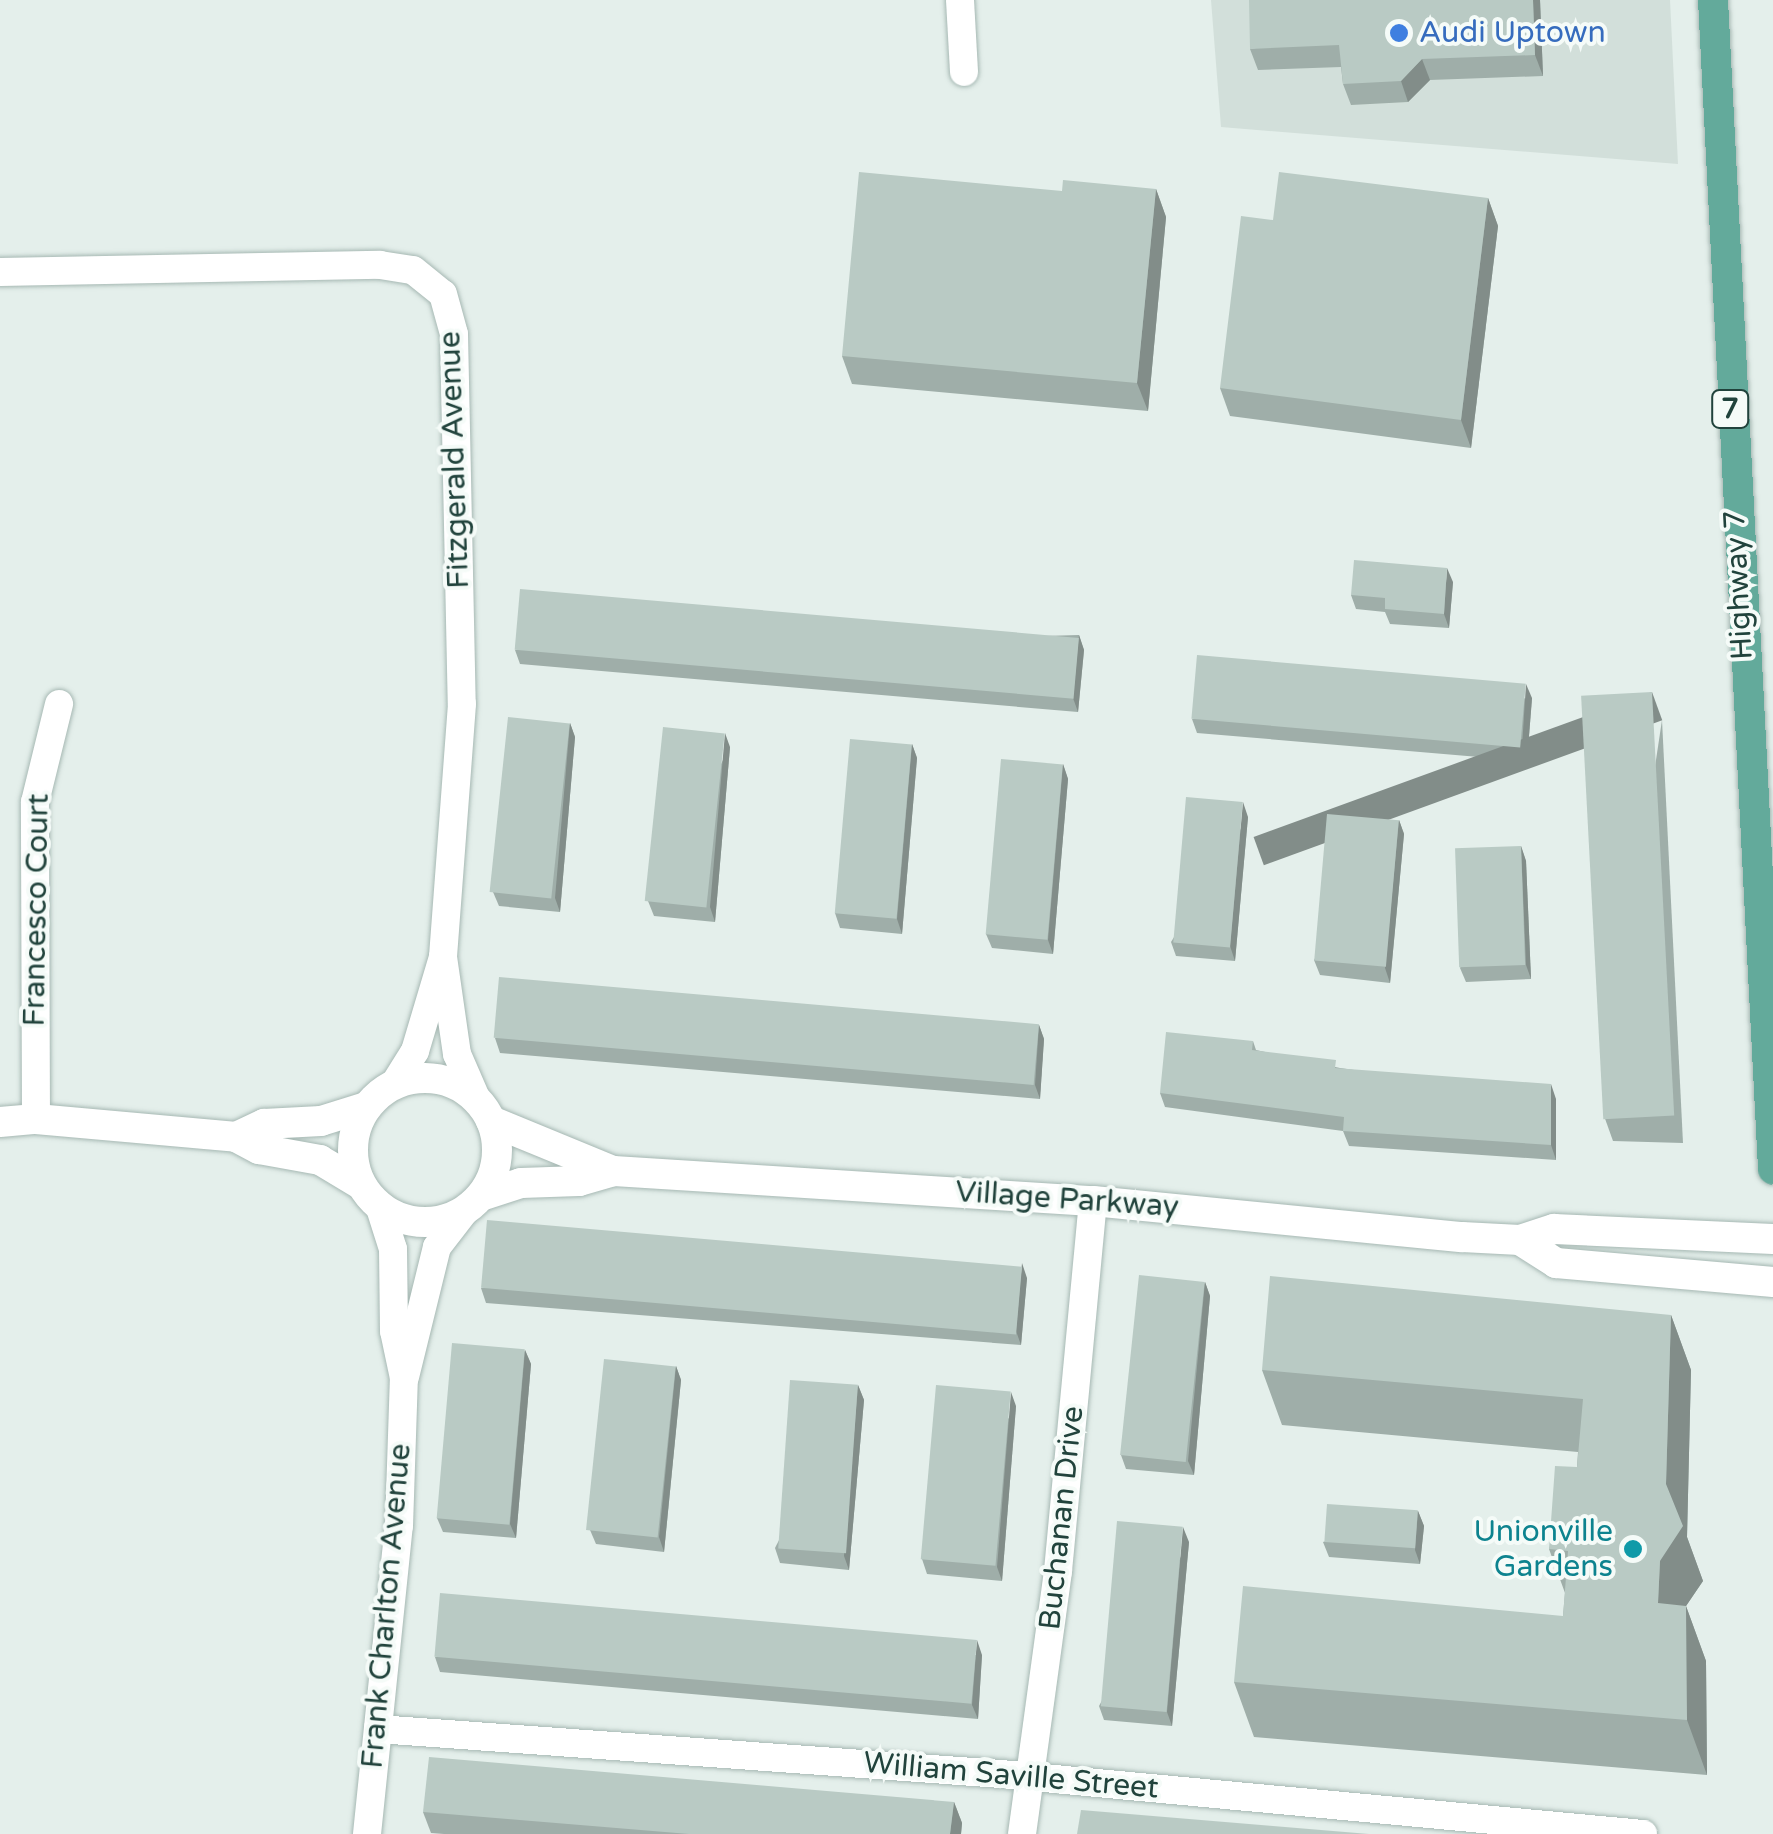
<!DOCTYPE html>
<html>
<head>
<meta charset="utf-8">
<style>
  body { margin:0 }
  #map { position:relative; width:1773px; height:1834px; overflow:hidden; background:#e4efeb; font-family:"Varela Round",sans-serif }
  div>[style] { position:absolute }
  .built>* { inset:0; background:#d2dfda }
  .roads { filter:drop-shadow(0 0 2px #a6b8b3) drop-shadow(0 0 2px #a6b8b3) }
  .street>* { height:28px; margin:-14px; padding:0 14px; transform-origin:14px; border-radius:14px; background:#fff }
  .secondary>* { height:30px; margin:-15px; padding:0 15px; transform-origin:15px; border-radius:15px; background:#fff }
  .secondary>.ring { margin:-15px; padding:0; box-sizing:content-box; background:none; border:30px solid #fff; border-radius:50% }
  .primary>* { height:30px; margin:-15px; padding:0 15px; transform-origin:15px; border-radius:15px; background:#63aa9b }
  .wall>* { inset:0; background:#9faea9 }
  .shaded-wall>* { inset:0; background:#828d89; transform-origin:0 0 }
  .building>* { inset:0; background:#b9cac4; transform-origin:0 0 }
  .dots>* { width:28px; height:28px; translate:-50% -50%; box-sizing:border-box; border:5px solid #f5fbf8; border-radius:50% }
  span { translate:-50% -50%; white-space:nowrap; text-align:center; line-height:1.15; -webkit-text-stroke:8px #f5fbf8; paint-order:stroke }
  .shield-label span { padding:2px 8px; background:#f5fbf8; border:2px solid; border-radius:8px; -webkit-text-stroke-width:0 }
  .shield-label { font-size:28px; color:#21433c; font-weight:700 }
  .shop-label { font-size:30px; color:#366cbe }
  .left { translate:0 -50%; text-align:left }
  .street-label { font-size:30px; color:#21433c }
  .culture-label { font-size:30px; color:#0d838f }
  .right { translate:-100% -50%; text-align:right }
</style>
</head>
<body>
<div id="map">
  <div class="built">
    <i style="clip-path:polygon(1211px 0,1670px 0,1678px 164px,1221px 127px)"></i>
  </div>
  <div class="roads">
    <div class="street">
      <i style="left:960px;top:0;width:72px;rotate:86.8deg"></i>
      <i style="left:0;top:272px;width:380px;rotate:-1.1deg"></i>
      <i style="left:380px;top:265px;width:33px;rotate:9deg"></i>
      <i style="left:413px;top:270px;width:38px;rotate:39deg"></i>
      <i style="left:443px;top:294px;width:41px;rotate:74.6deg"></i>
      <i style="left:454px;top:334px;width:370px;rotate:88.8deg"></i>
      <i style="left:462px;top:704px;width:254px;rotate:94.3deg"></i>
      <i style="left:443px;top:957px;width:98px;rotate:106.6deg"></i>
      <i style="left:415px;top:1051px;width:38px;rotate:122deg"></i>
      <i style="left:443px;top:957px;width:98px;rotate:81.8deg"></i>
      <i style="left:457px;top:1054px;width:48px;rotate:66.6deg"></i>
      <i style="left:36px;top:1119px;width:317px;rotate:-90.2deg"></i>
      <i style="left:35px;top:802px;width:101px;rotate:-76.2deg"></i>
      <i style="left:405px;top:1377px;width:134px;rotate:-76.2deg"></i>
      <i style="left:437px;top:1247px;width:44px;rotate:-52.4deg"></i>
      <i style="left:378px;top:1729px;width:625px;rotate:4.13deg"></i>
      <i style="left:1001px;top:1774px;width:645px;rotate:5.34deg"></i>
      <i style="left:367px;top:1834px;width:310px;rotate:-84.1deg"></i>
      <i style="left:399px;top:1526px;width:148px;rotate:-88.1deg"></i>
      <i style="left:404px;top:1378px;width:48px;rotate:-102deg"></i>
      <i style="left:394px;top:1331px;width:82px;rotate:-90.7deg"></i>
      <i style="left:393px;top:1249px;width:43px;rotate:-107.6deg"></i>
      <i style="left:1022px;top:1834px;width:265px;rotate:-82.2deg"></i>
      <i style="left:1058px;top:1571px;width:372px;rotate:-84.6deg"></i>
    </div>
    <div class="secondary">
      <i class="ring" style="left:353px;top:1078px;width:114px;height:114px"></i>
      <i style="left:491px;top:1121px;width:132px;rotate:22.3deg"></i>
      <i style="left:0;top:1122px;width:36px;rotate:-5deg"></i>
      <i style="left:36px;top:1119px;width:201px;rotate:5.1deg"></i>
      <i style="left:236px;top:1137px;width:26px;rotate:28deg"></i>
      <i style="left:259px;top:1149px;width:62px;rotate:10.2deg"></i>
      <i style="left:320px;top:1160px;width:47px;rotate:31deg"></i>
      <i style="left:236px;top:1137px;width:31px;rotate:-25deg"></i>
      <i style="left:264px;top:1124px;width:57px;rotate:-3deg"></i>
      <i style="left:321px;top:1121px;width:47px;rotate:-17.3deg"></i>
      <i style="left:481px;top:1196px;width:42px;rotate:-18deg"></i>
      <i style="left:521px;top:1183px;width:58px;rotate:-2deg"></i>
      <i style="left:579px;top:1181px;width:35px;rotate:-16deg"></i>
      <i style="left:613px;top:1171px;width:481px;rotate:3.6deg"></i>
      <i style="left:1093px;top:1201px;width:371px;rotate:5.6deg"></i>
      <i style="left:1462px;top:1237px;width:58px;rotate:3deg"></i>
      <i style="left:1520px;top:1240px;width:36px;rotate:-18deg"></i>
      <i style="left:1554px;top:1229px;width:219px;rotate:2.6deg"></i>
      <i style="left:1520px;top:1240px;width:43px;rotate:32.6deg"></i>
      <i style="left:1556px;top:1263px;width:218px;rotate:5deg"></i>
    </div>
    <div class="primary">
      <i style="left:1713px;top:0;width:1171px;rotate:87.06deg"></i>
    </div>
  </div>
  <div class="wall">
    <i style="clip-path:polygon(1540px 0,1543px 76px,1430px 80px,1408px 102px,1351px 105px,1343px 84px,1341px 67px,1258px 70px,1250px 49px)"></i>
    <i style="clip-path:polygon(1156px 189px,1166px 217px,1148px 411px,852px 384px,842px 356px,1062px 191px)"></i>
    <i style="clip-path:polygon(1488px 198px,1498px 226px,1471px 448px,1230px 416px,1220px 388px)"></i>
    <i style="clip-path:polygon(1453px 582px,1449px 628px,1390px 624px,1385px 612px,1356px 609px,1351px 595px)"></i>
    <i style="clip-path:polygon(1079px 635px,1084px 650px,1078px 712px,520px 664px,515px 650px)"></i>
    <i style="clip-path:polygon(1532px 698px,1527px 761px,1197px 733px,1192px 719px)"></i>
    <i style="clip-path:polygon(1662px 720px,1683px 1143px,1613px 1141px,1603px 1113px)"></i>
    <i style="clip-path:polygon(570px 723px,575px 737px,560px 912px,499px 906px,493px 892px)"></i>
    <i style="clip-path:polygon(912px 744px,917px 758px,902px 934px,840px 928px,835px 913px)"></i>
    <i style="clip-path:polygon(730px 747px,715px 922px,654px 916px,648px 901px)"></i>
    <i style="clip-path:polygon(1063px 764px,1068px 779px,1053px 954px,992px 948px,986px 934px)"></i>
    <i style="clip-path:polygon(1248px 817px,1235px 961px,1176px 956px,1171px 942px)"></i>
    <i style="clip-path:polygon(1399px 820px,1404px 834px,1390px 983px,1320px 975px,1314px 960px)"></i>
    <i style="clip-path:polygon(1521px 846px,1526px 861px,1531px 979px,1466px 982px,1460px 968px)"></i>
    <i style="clip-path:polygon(1039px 1025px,1044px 1039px,1040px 1099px,500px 1053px,495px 1038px)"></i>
    <i style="clip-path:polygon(1253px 1041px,1256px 1050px,1340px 1068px,1556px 1099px,1556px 1160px,1349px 1146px,1343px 1131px,1165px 1107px,1160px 1093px)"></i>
    <i style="clip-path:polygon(1027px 1278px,1021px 1345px,486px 1303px,481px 1288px)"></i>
    <i style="clip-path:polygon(1205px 1282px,1210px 1296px,1194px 1475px,1126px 1469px,1121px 1455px)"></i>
    <i style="clip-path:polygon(1671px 1315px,1691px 1370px,1687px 1537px,1703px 1581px,1686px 1606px,1706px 1661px,1707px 1775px,1254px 1737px,1234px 1682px,1563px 1616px,1565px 1593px,1549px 1549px,1577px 1467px,1578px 1452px,1282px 1425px,1262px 1370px)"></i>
    <i style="clip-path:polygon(525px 1350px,531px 1364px,516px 1538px,443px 1532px,437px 1518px)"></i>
    <i style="clip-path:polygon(676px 1366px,681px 1380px,664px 1552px,596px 1544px,590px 1530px)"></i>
    <i style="clip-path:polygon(858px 1385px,864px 1400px,849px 1570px,780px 1563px,775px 1548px)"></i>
    <i style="clip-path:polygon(1016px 1406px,1002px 1581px,927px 1574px,922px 1559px)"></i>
    <i style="clip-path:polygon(1418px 1511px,1424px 1526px,1420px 1564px,1329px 1557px,1323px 1542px)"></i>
    <i style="clip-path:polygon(1189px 1542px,1172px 1726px,1104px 1720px,1099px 1706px)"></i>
    <i style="clip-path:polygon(982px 1655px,978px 1719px,440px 1672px,435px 1657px)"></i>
    <i style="clip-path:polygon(954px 1802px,962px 1823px,961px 1834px,444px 1834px,431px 1833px,423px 1812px)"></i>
  </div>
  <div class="shaded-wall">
    <i style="clip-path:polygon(1533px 0,1540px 0,1543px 76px,1535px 55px)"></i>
    <i style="clip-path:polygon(1422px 59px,1430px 80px,1408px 102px,1401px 81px)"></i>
    <i style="clip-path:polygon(1156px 189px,1166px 217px,1148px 411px,1137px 383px)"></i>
    <i style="clip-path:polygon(1488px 198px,1498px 226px,1471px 448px,1461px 420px)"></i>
    <i style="clip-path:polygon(1447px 568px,1453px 582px,1449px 628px,1444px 614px)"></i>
    <i style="clip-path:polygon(1079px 635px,1084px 650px,1078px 712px,1073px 698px)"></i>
    <i style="clip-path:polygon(1526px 684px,1532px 698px,1527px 761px,1522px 746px)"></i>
    <i style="left:1652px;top:692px;width:30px;height:424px;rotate:70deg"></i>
    <i style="clip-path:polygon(570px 723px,575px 737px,560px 912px,555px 898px)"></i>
    <i style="clip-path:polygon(725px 733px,730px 747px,715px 922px,710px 907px)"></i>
    <i style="clip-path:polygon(912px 744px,917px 758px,902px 934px,897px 919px)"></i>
    <i style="clip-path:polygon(1063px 764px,1068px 779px,1053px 954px,1048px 940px)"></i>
    <i style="clip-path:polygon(1243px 802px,1248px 817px,1235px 961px,1230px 946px)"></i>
    <i style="clip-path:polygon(1399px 820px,1404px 834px,1390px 983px,1385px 968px)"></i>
    <i style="clip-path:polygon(1521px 846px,1526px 861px,1531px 979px,1526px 965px)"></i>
    <i style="clip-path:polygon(1039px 1025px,1044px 1039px,1040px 1099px,1035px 1085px)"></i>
    <i style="clip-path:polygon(1551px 1084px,1556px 1099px,1556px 1160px,1551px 1145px)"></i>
    <i style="clip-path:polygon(1022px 1263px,1027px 1278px,1021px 1345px,1016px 1331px)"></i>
    <i style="clip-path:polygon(1205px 1282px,1210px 1296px,1194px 1475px,1188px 1461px)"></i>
    <i style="clip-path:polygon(1671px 1315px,1691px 1370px,1687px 1537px,1703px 1581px,1686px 1606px,1706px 1661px,1707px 1775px,1687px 1720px,1658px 1603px,1660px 1561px,1666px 1484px)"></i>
    <i style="clip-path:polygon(525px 1350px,531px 1364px,516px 1538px,510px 1524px)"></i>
    <i style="clip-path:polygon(676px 1366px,681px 1380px,664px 1552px,659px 1537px)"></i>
    <i style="clip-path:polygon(858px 1385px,864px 1400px,849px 1570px,844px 1556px)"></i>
    <i style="clip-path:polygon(1011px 1392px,1016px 1406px,1002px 1581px,997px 1567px)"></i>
    <i style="clip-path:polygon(1418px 1511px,1424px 1526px,1420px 1564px,1415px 1550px)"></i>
    <i style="clip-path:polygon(1183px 1527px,1189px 1542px,1172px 1726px,1167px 1712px)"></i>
    <i style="clip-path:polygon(977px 1640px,982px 1655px,978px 1719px,972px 1705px)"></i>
    <i style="clip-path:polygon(954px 1802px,962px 1823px,961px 1834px,950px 1834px)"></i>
  </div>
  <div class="building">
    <i style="clip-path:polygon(1249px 0,1533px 0,1535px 55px,1422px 59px,1401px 81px,1343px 84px,1339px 45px,1250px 49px)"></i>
    <i style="clip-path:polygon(859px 172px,1062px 191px,1063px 180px,1156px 189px,1137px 383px,842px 356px)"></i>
    <i style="clip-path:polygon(1279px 172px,1488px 198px,1461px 420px,1220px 388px,1241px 216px,1273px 220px)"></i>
    <i style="clip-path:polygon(1354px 560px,1447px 568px,1444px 614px,1385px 609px,1385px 598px,1351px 595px)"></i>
    <i style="left:520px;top:589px;width:561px;height:61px;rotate:5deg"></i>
    <i style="left:1197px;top:655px;width:330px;height:64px;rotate:5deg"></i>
    <i style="left:1652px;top:692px;width:424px;height:71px;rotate:87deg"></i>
    <i style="left:508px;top:717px;width:62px;height:176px;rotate:6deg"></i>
    <i style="left:663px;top:727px;width:62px;height:175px;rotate:6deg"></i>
    <i style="left:850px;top:739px;width:62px;height:175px;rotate:5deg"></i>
    <i style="left:1001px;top:759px;width:62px;height:176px;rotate:5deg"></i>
    <i style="left:1186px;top:797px;width:57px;height:146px;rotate:5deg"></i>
    <i style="left:1327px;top:814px;width:72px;height:147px;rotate:5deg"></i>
    <i style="left:1521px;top:846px;width:119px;height:66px;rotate:88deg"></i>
    <i style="left:499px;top:977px;width:542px;height:61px;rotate:5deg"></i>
    <i style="clip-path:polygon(1166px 1032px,1253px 1041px,1252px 1050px,1336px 1060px,1335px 1068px,1551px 1084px,1551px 1145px,1343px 1131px,1344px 1117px,1160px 1093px)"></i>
    <i style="left:487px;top:1220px;width:537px;height:68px;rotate:5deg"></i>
    <i style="left:1139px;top:1275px;width:66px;height:181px;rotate:6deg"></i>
    <i style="clip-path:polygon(1270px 1276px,1671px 1315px,1666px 1484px,1683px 1526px,1660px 1561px,1658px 1603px,1686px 1606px,1687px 1720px,1234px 1682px,1243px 1586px,1563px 1616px,1568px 1551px,1549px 1549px,1555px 1466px,1577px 1467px,1583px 1399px,1262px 1370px)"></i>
    <i style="left:452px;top:1343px;width:73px;height:176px;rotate:5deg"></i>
    <i style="left:604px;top:1359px;width:72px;height:172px;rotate:6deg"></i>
    <i style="left:790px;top:1380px;width:68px;height:169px;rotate:4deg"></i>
    <i style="left:936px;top:1385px;width:75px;height:175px;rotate:5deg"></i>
    <i style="left:1327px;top:1504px;width:91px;height:38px;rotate:4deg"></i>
    <i style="left:1117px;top:1521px;width:66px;height:186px;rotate:5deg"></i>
    <i style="left:440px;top:1593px;width:539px;height:64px;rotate:5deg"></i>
    <i style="clip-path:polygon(429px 1757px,954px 1802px,950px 1834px,689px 1834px,423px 1812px)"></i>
    <i style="clip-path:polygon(1081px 1810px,1369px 1834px,1077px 1834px)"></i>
  </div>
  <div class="dots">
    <i style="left:1399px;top:33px;background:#3f7fe0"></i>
    <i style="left:1633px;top:1549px;background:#0f9aa8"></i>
  </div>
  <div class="shield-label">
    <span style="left:1730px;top:409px">7</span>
  </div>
  <div class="shop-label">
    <span class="left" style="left:1419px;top:33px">Audi Uptown</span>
  </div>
  <div class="street-label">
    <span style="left:455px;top:460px;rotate:-92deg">Fitzgerald Avenue</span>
    <span style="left:1739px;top:585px;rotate:-93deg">Highway 7</span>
    <span style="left:37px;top:910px;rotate:-89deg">Francesco Court</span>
    <span style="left:1067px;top:1200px;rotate:4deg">Village Parkway</span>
    <span style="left:1062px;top:1518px;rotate:-84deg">Buchanan Drive</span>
    <span style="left:387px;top:1606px;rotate:-85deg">Frank Charlton Avenue</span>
    <span style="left:1011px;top:1776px;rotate:5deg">William Saville Street</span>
  </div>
  <div class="culture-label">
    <span class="right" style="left:1613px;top:1549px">Unionville<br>Gardens</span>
  </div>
</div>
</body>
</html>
